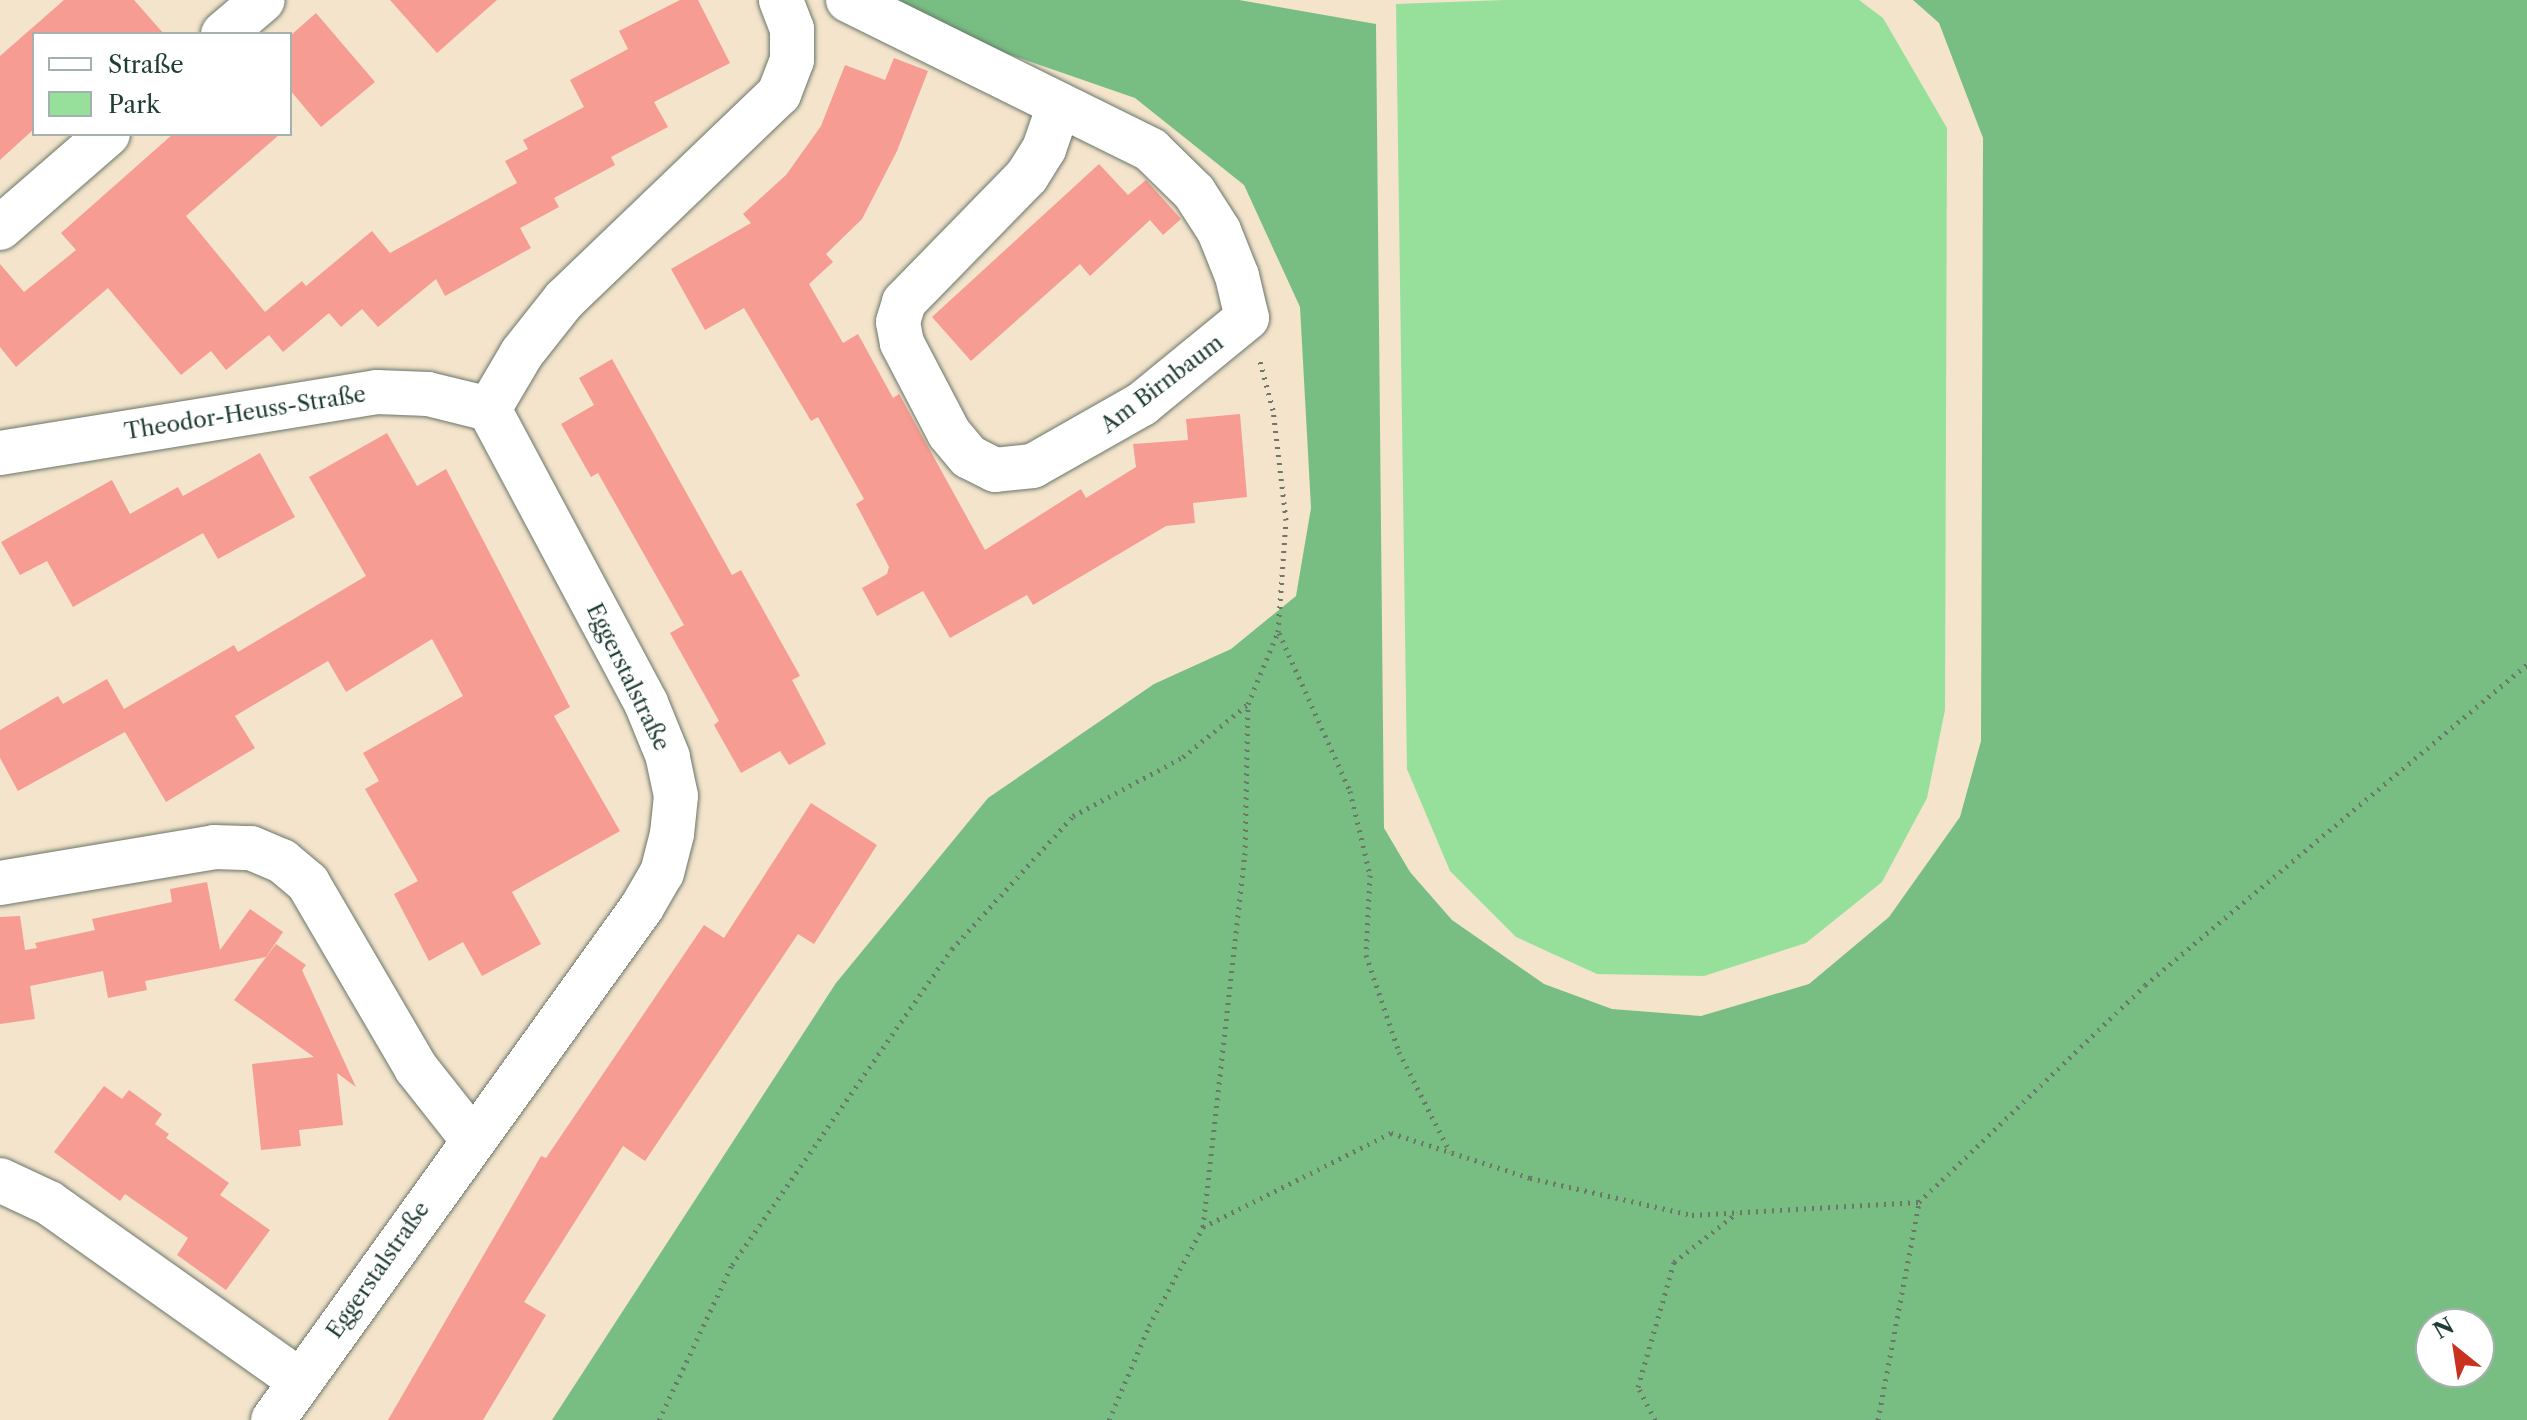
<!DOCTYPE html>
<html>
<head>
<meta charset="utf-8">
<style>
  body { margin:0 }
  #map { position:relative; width:2527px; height:1420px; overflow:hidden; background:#f4e4cc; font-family:"Libre Caslon Text",serif }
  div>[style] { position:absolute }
  .green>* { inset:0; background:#96e09b }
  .forest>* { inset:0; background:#78be83 }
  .building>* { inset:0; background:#f69c92 }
  .path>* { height:5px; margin-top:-2.5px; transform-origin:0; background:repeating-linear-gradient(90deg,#6a7769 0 2px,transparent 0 8px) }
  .roads { filter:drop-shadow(0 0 2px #6a7769) drop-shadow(0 0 2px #6a7769) }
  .minor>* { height:44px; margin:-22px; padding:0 22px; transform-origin:22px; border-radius:22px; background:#fff }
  span { translate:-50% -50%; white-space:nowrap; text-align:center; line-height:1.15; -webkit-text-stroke:6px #fff; paint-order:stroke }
  .street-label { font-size:22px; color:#1f3d34 }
  .legend { position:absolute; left:32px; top:32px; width:260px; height:104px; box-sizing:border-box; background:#fff; border:2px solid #a5b1ae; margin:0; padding:10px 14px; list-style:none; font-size:24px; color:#1f3d34 }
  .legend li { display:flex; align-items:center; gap:16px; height:40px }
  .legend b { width:40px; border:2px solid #a5b1ae }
  .north { position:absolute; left:2415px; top:1308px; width:80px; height:80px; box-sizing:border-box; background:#fff; border:2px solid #a5b1ae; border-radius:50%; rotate:330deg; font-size:22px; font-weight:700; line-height:32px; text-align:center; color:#1f3d34 }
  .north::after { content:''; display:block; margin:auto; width:28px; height:36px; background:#c8321e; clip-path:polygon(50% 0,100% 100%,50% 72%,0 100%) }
</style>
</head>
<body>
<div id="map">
  <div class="green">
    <i style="clip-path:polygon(1505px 0,1859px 0,1883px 18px,1947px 128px,1945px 710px,1927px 798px,1882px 882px,1806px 943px,1704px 976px,1597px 974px,1516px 937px,1450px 871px,1407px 769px,1396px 4px)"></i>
  </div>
  <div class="forest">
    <i style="clip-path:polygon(evenodd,872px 0,1239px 0,1376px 24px,1384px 828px,1410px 872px,1452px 920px,1544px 984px,1612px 1009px,1701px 1016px,1809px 984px,1889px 917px,1960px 817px,1981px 741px,1983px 138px,1939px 23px,1913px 0,2527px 0,2527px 1420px,552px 1420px,836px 983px,988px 798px,1154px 684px,1231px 649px,1296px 596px,1311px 508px,1300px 307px,1244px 185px,1135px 98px,919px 23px,872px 0,2431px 1324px,2479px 1324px,2479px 1372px,2431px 1372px,2431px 1324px)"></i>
  </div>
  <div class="building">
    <i style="clip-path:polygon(64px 0,134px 0,164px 34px,34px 34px,34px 129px,0 160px,0 56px)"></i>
    <i style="clip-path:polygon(390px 0,497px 0,437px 53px)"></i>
    <i style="clip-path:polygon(680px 0,698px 0,730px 63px,654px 102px,668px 127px,611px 157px,615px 165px,554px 198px,559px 207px,520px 228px,531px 248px,445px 296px,436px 279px,378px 327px,362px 309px,341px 327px,329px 313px,283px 352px,269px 335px,226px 370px,211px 351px,181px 375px,108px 288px,16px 367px,0 347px,0 264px,24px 292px,76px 250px,61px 233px,173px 134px,280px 134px,186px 216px,265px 312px,302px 281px,306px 286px,372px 231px,390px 253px,517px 183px,505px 161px,528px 149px,523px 140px,584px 107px,570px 80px,628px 49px,619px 31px)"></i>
    <i style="clip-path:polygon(316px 13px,375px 82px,321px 127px,290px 90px,290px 36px)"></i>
    <i style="clip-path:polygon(894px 58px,928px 71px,897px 151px,862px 219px,826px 254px,833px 262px,809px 284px,843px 343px,858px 334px,893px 398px,899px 394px,985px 550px,1081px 489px,1086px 498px,1136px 467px,1133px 444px,1188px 440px,1186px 419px,1240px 414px,1247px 497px,1193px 503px,1195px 523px,1166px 526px,1033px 605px,1027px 595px,950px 638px,923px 591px,877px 616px,862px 588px,887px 574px,889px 567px,856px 504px,864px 499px,818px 417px,811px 421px,744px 308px,705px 330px,671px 269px,751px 223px,743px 214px,786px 175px,821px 126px,845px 65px,885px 80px)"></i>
    <i style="clip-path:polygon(1099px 164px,1128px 195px,1146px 180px,1181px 219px,1163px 235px,1150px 220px,1090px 276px,1080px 264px,971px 361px,932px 317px)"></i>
    <i style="clip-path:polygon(612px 359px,732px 575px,741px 570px,800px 676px,792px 680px,826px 744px,789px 765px,780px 751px,741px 773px,714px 725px,719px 721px,670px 633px,684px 625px,598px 473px,591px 477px,561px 424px,594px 405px,579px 378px)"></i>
    <i style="clip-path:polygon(387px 433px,417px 486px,446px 469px,570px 707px,554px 716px,620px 831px,512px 892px,541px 944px,482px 976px,463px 942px,429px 961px,394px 894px,418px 881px,365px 789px,379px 781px,363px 753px,463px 696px,432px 639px,346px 692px,328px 661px,235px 716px,255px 748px,166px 802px,125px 732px,18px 791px,0 758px,0 730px,58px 696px,63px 704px,107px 679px,124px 709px,234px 645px,238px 652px,366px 576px,309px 477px)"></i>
    <i style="clip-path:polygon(260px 453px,295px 517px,218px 559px,203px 533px,73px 607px,47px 561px,20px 575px,1px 542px,112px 480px,130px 514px,178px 487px,183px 496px)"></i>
    <i style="clip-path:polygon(811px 803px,877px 845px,814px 944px,798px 934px,645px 1161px,623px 1146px,524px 1302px,546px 1315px,483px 1420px,388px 1420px,541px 1156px,546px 1158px,704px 925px,724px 938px)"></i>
    <i style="clip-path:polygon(207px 882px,220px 950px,250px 909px,283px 932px,266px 957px,145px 981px,147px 990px,108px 998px,103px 971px,30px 986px,35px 1019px,0 1024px,0 917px,20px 916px,25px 950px,37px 948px,35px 943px,95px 930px,92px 919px,172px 902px,170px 889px)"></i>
    <i style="clip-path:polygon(276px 944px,306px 965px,302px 970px,356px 1087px,337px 1073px,343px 1125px,299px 1130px,301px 1146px,261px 1150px,252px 1064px,314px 1057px,234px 1000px)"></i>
    <i style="clip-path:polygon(104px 1086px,122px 1099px,129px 1090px,162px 1114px,155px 1124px,169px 1134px,166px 1138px,229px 1183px,220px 1195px,270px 1230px,226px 1290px,177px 1255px,188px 1238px,125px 1194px,120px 1201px,54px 1152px)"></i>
  </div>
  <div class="path">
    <i style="left:1279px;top:633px;width:173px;rotate:65.8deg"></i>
    <i style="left:1350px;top:791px;width:86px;rotate:76.6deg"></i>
    <i style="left:1370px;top:875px;width:80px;rotate:92.9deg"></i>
    <i style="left:1366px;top:955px;width:102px;rotate:71.2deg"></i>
    <i style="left:1399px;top:1052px;width:112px;rotate:63deg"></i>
    <i style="left:1203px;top:1227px;width:210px;rotate:-26.6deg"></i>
    <i style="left:1391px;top:1133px;width:146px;rotate:17.9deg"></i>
    <i style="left:1530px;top:1178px;width:166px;rotate:12.9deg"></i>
    <i style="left:1692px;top:1215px;width:227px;rotate:-3.3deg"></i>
    <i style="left:659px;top:1420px;width:171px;rotate:-64.8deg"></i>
    <i style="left:732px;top:1265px;width:385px;rotate:-55.2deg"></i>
    <i style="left:952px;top:949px;width:180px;rotate:-47.7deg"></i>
    <i style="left:1073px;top:816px;width:125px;rotate:-28.2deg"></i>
    <i style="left:1183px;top:757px;width:84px;rotate:-39.2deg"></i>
    <i style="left:1109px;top:1420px;width:102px;rotate:-66.9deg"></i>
    <i style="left:1149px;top:1326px;width:113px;rotate:-61.4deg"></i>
    <i style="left:1203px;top:1227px;width:374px;rotate:-83.6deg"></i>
    <i style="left:1245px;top:855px;width:151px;rotate:-88.9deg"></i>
    <i style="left:1248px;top:704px;width:78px;rotate:-67.4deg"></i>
    <i style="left:1278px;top:632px;width:112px;rotate:-85.9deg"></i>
    <i style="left:1286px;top:520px;width:111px;rotate:-96.7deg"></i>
    <i style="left:1273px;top:410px;width:51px;rotate:-104.9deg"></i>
    <i style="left:1655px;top:1420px;width:37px;rotate:-117deg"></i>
    <i style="left:1638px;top:1387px;width:130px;rotate:-73.9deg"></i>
    <i style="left:1674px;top:1262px;width:80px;rotate:-37.9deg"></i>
    <i style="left:1878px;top:1420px;width:222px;rotate:-79.3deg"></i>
    <i style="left:1919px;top:1202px;width:313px;rotate:-43.8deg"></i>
    <i style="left:2145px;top:985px;width:499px;rotate:-40deg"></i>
  </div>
  <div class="roads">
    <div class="minor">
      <i style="left:848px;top:0;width:338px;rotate:26.3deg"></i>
      <i style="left:1151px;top:150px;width:60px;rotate:44.3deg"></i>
      <i style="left:1194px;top:192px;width:46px;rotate:57.3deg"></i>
      <i style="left:1219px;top:231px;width:48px;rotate:68.2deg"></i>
      <i style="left:1237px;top:276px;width:43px;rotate:76.6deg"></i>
      <i style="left:1247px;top:318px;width:136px;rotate:140.7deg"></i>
      <i style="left:1142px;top:404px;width:125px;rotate:150.4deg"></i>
      <i style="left:1033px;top:466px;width:38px;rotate:174deg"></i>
      <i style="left:995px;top:470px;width:29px;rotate:-153deg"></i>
      <i style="left:969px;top:457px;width:31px;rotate:-130deg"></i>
      <i style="left:949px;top:433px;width:102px;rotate:-117.6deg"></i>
      <i style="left:902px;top:343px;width:21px;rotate:-101deg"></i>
      <i style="left:898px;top:322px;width:21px;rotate:-73deg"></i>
      <i style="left:904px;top:302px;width:176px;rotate:-45.7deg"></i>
      <i style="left:1027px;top:176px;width:32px;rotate:-58deg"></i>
      <i style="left:1044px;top:149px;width:43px;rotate:-71.1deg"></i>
      <i style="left:223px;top:34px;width:52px;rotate:-40.4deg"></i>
      <i style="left:0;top:228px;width:143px;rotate:-41deg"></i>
      <i style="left:489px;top:409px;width:65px;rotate:-59.5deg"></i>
      <i style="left:522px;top:353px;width:68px;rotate:-51.6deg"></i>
      <i style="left:564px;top:300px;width:298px;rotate:-43.8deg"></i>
      <i style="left:779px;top:94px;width:36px;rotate:-69deg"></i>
      <i style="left:792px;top:60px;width:31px;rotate:-90deg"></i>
      <i style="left:792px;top:29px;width:31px;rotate:-111deg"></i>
      <i style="left:0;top:453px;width:382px;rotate:-9.2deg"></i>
      <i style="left:377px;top:392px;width:51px;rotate:2.2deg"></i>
      <i style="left:428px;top:394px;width:63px;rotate:13.8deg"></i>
      <i style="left:0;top:883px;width:217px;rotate:-9.5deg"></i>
      <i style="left:214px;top:847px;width:37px;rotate:2deg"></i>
      <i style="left:251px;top:848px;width:34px;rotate:23deg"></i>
      <i style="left:282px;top:861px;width:34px;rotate:40deg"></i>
      <i style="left:308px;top:883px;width:214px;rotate:59.7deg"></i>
      <i style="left:416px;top:1068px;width:90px;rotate:51.7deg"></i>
      <i style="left:0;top:1180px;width:54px;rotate:25.1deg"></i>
      <i style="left:49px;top:1203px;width:308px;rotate:35.3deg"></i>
      <i style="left:273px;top:1420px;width:632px;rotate:-54.27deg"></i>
      <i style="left:642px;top:907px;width:39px;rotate:-60deg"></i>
      <i style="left:662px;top:873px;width:40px;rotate:-75.6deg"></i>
      <i style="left:672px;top:834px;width:38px;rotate:-84deg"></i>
      <i style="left:676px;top:796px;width:40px;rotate:-102deg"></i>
      <i style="left:668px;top:757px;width:58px;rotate:-112.2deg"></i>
      <i style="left:646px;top:703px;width:333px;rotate:-118.1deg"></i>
    </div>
  </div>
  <div class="street-label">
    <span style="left:1162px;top:384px;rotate:-37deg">Am Birnbaum</span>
    <span style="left:245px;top:413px;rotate:-9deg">Theodor-Heuss-Straße</span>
    <span style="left:628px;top:677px;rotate:64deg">Eggerstalstraße</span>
    <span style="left:378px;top:1270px;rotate:-55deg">Eggerstalstraße</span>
  </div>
  <ul class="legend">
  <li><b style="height:10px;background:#fff"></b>Straße</li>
  <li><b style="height:22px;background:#96e09b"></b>Park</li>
  </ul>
  <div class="north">N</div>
</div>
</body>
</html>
